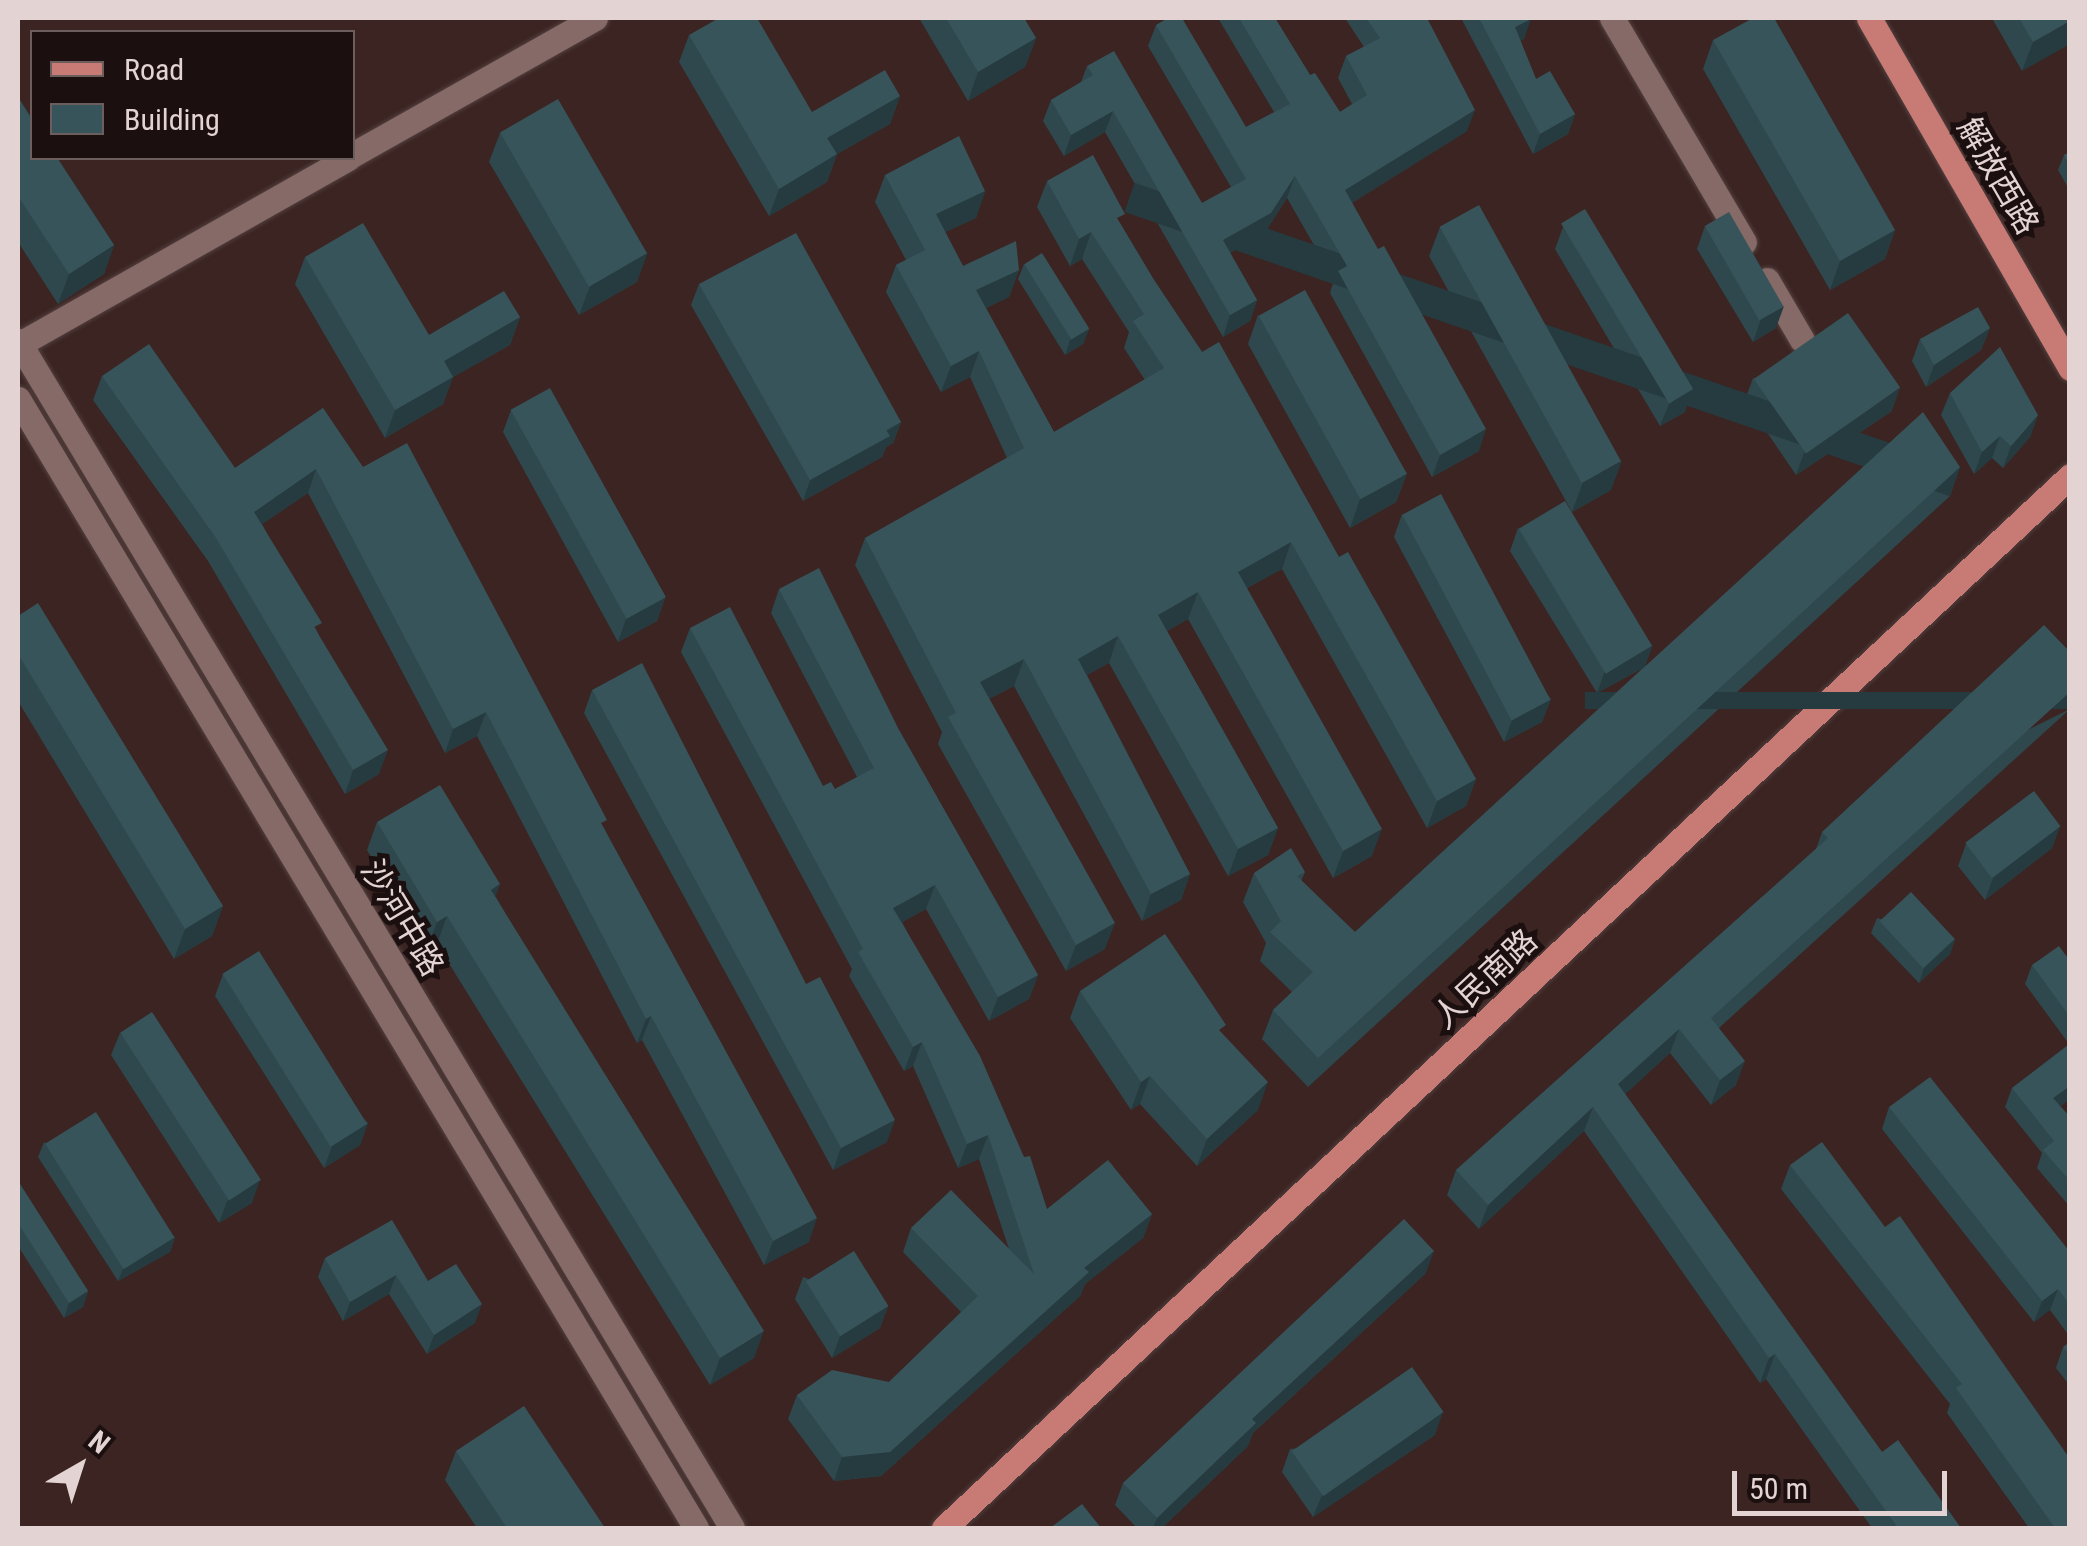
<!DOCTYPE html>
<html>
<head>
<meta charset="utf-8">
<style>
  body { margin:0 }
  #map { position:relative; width:2087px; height:1546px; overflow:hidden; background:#3b2422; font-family:"Roboto Condensed","Noto Sans SC",sans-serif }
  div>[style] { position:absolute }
  .roads { filter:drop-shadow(0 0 2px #53403f) drop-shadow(0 0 2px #53403f) }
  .minor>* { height:25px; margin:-12.5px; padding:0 12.5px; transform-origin:12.5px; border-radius:12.5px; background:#856a67 }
  .major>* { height:25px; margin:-12.5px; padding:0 12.5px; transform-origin:12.5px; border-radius:12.5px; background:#c87a74 }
  .wall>* { inset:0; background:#2f484d }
  .shaded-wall>* { inset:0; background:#263b3f; transform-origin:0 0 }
  .building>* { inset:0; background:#37545a; transform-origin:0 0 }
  span { translate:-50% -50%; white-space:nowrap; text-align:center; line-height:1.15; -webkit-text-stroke:10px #1b100f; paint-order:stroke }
  .street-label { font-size:32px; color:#e3d3d2 }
  .frame { position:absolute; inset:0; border:20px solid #e3d3d2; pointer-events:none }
  .legend { position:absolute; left:30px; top:30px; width:325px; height:130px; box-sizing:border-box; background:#1b100f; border:2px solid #6b5e5d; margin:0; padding:12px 18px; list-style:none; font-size:30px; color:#e3d3d2 }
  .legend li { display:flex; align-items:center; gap:20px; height:50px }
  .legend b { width:50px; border:2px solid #6b5e5d }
  .north { position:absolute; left:30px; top:1416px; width:100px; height:100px; -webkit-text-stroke:8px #1b100f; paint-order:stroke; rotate:39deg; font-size:28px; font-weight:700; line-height:40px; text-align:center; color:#e3d3d2 }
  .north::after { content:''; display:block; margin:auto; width:35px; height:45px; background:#e3d3d2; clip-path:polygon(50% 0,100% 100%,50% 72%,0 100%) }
  .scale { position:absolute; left:1732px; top:1471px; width:215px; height:45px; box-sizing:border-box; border:5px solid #e3d3d2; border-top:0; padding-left:12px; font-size:30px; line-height:35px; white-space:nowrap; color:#e3d3d2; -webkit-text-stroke:8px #1b100f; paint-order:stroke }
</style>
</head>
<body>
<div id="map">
  <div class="roads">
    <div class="minor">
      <i style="left:1612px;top:18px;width:260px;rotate:59.5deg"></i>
      <i style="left:352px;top:155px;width:279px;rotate:-29.4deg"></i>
      <i style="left:1767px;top:280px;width:69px;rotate:59.7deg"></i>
      <i style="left:18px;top:341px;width:1385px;rotate:58.97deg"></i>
      <i style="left:18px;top:345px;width:379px;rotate:-29.5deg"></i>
      <i style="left:18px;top:399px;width:1317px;rotate:59.01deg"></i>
    </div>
    <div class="major">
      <i style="left:1869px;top:18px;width:404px;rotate:60.1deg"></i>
      <i style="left:944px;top:1528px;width:1541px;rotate:-43.05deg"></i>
    </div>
  </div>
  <div class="wall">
    <i style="clip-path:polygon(919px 18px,1024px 18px,1036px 38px,1025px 67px,968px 101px)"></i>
    <i style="clip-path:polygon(1218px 18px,1275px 18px,1310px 75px,1340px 112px,1352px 104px,1338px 78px,1346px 56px,1364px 47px,1345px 18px,1427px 18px,1467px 131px,1352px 203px,1479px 451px,1432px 477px,1330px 293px,1334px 280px,1287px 198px,1264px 234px,1230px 253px,1257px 300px,1250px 321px,1223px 337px,1105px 132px,1064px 156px,1043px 121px,1051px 100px,1081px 82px,1087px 66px,1202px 203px,1231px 187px,1148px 46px,1156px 25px,1246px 127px,1274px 112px)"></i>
    <i style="clip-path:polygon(1461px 18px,1530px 18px,1524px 39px,1520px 40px,1536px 79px,1575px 114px,1568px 134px,1533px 154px)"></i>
    <i style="clip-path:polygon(1992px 18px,2070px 18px,2022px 71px)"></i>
    <i style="clip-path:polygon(689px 35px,812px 112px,900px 96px,890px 124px,837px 154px,827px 182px,769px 216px,679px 62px)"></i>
    <i style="clip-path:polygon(1713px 40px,1895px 230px,1885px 259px,1830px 290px,1703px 69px)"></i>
    <i style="clip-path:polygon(18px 97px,114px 245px,104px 274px,58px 304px,18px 242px)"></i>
    <i style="clip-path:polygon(500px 133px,637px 282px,579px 315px,489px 162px)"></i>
    <i style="clip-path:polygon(2070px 152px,2070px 191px,2058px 170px,2064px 155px)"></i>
    <i style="clip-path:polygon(885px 175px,985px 191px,976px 218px,945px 232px,963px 266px,1019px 270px,1009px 297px,986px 308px,1054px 432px,1145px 380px,1124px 348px,1129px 332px,1082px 259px,1070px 266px,1037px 207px,1047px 181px,1121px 225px,1154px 280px,1339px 557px,1476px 779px,1466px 806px,1427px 828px,1282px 569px,1247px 588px,1372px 856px,1333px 878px,1188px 619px,1167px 631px,1278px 828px,1268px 855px,1228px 876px,1109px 663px,1087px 675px,1190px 874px,1181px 900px,1142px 921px,1014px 686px,989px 699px,1105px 949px,1066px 971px,938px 744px,942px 732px,855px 565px,865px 538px,1007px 458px,970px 377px,941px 392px,886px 292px,896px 265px,906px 260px,875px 202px)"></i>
    <i style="clip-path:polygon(1705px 226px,1776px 328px,1753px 342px,1697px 249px)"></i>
    <i style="clip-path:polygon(1440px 227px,1611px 490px,1572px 512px,1429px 256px)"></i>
    <i style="clip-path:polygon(1563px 227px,1685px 412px,1660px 426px,1555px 249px)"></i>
    <i style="clip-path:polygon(305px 257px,429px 335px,520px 317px,510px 345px,453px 377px,443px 404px,385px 438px,295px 284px)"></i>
    <i style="clip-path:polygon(1024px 264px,1089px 329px,1083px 344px,1065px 355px,1018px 279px)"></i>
    <i style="clip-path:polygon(699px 284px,901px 422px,893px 443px,886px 447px,882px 457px,803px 501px,691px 305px)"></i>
    <i style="clip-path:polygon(1258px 315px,1407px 473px,1396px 502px,1350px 528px,1248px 344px)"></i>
    <i style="clip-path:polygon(1990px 328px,1981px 350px,1926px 387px,1912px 361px,1920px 339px)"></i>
    <i style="clip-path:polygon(102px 376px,235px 468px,323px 408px,604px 828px,809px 1242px,764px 1265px,642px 1040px,637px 1043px,477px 736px,445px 753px,308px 493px,262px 524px,318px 633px,379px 774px,345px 794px,208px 561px,93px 400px)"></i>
    <i style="clip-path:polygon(1753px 378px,1892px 411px,1796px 475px,1745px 400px)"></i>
    <i style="clip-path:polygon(1950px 393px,2038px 415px,2030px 437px,2003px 468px,1992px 458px,1974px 474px,1941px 415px)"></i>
    <i style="clip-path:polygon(511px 410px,665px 598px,657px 621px,618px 642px,503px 432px)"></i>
    <i style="clip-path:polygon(1960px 467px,1950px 496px,1308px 1087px,1262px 1039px,1273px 1010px,1292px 992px,1260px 961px,1266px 943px,1243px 902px,1254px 873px,1305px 872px,1301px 881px,1355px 932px,1643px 668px,1597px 693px,1510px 551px,1518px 528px,1646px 666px)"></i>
    <i style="clip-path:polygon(1402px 514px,1551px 699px,1542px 722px,1504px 742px,1394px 537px)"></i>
    <i style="clip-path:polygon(779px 589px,899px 730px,1038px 975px,1029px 999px,989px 1021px,926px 909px,902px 922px,1047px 1209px,1152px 1214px,1143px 1238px,1085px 1284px,1080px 1296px,881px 1476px,834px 1481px,788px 1419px,797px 1395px,889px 1382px,961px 1312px,903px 1252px,911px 1228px,1009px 1249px,979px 1159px,958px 1168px,913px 1066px,904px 1071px,849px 976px,852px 969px,681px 652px,690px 628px,823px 786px,835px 789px,857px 777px,771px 613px)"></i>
    <i style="clip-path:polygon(18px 616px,223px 906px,212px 936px,174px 959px,18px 701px)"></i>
    <i style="clip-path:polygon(592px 690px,887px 1142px,833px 1170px,584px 713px)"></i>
    <i style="clip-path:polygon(2070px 709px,1719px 1028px,1736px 1085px,1711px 1105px,1670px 1053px,1625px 1094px,1882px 1452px,1961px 1528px,1872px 1528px,1766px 1379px,1760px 1383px,1584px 1131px,1479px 1229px,1447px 1195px,1456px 1170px,1816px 849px,1822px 832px)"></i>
    <i style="clip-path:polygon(377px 822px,496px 897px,754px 1358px,710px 1385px,437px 944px,427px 949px,367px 850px)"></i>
    <i style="clip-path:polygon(2060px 826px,2052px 848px,1985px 900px,1958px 866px,1966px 844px)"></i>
    <i style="clip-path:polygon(1877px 918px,1955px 939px,1950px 954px,1919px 983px,1871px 933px)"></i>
    <i style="clip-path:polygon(2070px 961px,2070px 1099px,2060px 1106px,2070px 1117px,2070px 1207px,2037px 1168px,2042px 1153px,2005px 1107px,2012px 1088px,2069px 1044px,2025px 984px,2032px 965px)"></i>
    <i style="clip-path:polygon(223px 974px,368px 1123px,360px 1145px,324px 1168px,215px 996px)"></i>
    <i style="clip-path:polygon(1080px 991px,1223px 1034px,1258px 1110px,1197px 1166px,1140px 1104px,1131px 1110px,1070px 1018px)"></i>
    <i style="clip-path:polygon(120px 1033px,252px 1203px,219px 1223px,111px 1055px)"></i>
    <i style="clip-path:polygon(1889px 1107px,2070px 1252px,2070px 1337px,2050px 1310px,2034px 1322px,1882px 1129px)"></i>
    <i style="clip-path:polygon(44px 1142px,175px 1237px,170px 1252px,118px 1281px,38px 1157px)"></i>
    <i style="clip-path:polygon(1790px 1165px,1885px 1227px,2070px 1528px,2029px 1528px,1947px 1413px,1950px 1404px,1781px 1189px)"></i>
    <i style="clip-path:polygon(18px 1181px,88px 1291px,83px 1307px,64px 1318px,18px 1246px)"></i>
    <i style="clip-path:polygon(325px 1258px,428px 1281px,475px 1323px,427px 1354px,389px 1294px,343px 1321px,318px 1277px)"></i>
    <i style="clip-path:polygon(1426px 1273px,1253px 1433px,1248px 1446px,1162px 1528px,1137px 1528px,1115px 1505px,1123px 1483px)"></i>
    <i style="clip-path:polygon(803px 1277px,888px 1306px,880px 1328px,832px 1358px,795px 1299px)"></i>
    <i style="clip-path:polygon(2070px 1342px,2070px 1386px,2056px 1368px,2063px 1347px)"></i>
    <i style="clip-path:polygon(1435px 1435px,1313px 1517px,1282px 1472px,1290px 1449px)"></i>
    <i style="clip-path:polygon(456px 1451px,605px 1528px,477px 1528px,445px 1480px)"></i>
  </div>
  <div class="shaded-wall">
    <i style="clip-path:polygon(1531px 19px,1524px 39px,1508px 47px,1515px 27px)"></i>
    <i style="clip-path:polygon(2070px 21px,2070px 44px,2022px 71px,2033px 42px)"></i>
    <i style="clip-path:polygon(1036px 38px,1025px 67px,968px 101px,978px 72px)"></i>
    <i style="clip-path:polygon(900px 96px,890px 124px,817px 165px,827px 138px)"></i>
    <i style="clip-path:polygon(1475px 110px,1467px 131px,1337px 212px,1345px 190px)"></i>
    <i style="clip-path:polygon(1113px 111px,1105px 132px,1064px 156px,1071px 135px)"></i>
    <i style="clip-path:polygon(1575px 114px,1568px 134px,1533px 154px,1540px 134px)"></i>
    <i style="clip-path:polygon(837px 154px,827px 182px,769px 216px,779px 189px)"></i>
    <i style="clip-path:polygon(1295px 176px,1287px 198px,1264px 234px,1215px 261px,1223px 240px)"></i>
    <i style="clip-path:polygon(985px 191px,976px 218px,926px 241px,936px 214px)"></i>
    <i style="clip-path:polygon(1895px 230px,1885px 259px,1830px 290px,1840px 261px)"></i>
    <i style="clip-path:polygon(1091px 232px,1082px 259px,1070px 266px,1079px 239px)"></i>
    <i style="clip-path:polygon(114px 245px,104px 274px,58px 304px,69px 274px)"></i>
    <i style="clip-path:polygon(648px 252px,637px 282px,579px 315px,590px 286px)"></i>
    <i style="clip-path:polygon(1019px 270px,1009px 297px,967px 317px,976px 290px)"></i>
    <i style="clip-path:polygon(1257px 300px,1250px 321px,1223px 337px,1230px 315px)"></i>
    <i style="clip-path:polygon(1784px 306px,1776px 328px,1753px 342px,1761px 319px)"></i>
    <i style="clip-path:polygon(520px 317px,510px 345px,434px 388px,444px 361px)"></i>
    <i style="clip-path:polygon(1990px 328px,1981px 350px,1926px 387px,1934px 365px)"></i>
    <i style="clip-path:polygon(1089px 329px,1083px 344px,1065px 355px,1070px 340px)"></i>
    <i style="clip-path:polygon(979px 351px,970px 377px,941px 392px,951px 366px)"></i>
    <i style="clip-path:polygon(453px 377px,443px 404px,385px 438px,395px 410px)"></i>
    <i style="clip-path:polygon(1900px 388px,1892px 411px,1796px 475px,1804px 453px)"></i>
    <i style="clip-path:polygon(1693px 389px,1685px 412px,1660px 426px,1669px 404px)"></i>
    <i style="clip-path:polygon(2038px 415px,2030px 437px,2003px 468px,2011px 446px)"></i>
    <i style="clip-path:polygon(901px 422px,893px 443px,886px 447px,882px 457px,803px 501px,810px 480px)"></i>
    <i style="clip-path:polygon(1486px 429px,1479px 451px,1432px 477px,1440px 455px)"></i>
    <i style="clip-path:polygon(2000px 436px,1992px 458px,1974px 474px,1982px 452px)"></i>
    <i style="clip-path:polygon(1622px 461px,1611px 490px,1572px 512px,1583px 482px)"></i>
    <i style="left:1960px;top:467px;width:31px;height:873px;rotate:109deg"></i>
    <i style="clip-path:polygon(316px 469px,308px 493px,246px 535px,254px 512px)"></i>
    <i style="clip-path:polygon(1407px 473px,1396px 502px,1350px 528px,1360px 499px)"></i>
    <i style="clip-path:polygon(1291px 542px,1282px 569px,1228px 598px,1238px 572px)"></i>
    <i style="clip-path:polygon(1198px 592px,1188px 619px,1148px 641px,1158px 615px)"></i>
    <i style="clip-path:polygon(665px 598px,657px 621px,618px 642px,626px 619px)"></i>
    <i style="clip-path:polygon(1118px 636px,1109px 663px,1068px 685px,1078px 659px)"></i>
    <i style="clip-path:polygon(1653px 645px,1645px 667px,1597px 693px,1605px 671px)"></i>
    <i style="clip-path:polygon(1024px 659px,1014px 686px,970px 709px,980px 682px)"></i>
    <i style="left:2070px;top:692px;width:17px;height:485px;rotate:90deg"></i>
    <i style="clip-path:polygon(1551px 699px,1542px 722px,1504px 742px,1512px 720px)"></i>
    <i style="clip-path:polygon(486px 712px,477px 736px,445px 753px,453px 729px)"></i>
    <i style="clip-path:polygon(388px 750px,379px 774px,345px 794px,353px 770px)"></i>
    <i style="clip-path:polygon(1476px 779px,1466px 806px,1427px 828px,1437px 801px)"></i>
    <i style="clip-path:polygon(2060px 826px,2052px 848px,1985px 900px,1993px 878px)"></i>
    <i style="clip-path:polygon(1278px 828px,1268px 855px,1228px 876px,1238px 849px)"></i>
    <i style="clip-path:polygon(1382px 829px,1372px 856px,1333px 878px,1343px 851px)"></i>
    <i style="clip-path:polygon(1190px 874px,1181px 900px,1142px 921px,1151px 894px)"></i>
    <i style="clip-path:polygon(500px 884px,490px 912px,491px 890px)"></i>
    <i style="clip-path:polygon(935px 885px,926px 909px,885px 932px,893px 908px)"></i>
    <i style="clip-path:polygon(223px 906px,212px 936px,174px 959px,185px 929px)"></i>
    <i style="clip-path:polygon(447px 916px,437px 944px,427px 949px,437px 922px)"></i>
    <i style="clip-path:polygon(1115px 923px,1105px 949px,1066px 971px,1076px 945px)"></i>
    <i style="clip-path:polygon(1955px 939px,1950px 954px,1919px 983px,1924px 968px)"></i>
    <i style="clip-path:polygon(1038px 975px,1029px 999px,989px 1021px,998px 997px)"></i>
    <i style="clip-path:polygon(651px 1016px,642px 1040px,637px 1043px,646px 1019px)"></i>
    <i style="clip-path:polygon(1679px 1029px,1670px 1053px,1609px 1109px,1618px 1084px)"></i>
    <i style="clip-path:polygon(922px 1042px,913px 1066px,904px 1071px,913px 1047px)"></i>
    <i style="clip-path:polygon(1745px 1061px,1736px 1085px,1711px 1105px,1720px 1080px)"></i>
    <i style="clip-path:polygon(1150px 1076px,1140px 1104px,1131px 1110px,1141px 1082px)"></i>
    <i style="clip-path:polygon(1268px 1082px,1258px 1110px,1197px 1166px,1207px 1139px)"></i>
    <i style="clip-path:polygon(2070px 1086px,2070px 1099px,2047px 1117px,2053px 1098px)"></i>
    <i style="clip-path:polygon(1593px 1107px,1584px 1131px,1479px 1229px,1488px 1205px)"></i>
    <i style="clip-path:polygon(895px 1120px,887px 1142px,833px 1170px,841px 1148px)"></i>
    <i style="clip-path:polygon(368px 1123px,360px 1145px,324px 1168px,332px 1146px)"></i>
    <i style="clip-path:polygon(988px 1135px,979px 1159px,958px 1168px,967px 1144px)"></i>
    <i style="clip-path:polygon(260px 1180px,252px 1203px,219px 1223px,227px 1201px)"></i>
    <i style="clip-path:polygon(1152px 1214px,1143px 1238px,1085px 1284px,1080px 1296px,881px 1476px,834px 1481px,842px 1457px)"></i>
    <i style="clip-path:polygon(817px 1218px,809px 1242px,764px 1265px,773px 1241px)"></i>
    <i style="clip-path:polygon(175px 1237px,170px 1252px,118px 1281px,124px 1266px)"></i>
    <i style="clip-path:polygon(1434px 1251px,1426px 1273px,1253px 1433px,1248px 1446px,1162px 1528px,1153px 1528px,1157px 1518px,1252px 1419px)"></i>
    <i style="clip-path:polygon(396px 1275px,389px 1294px,343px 1321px,350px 1302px)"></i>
    <i style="clip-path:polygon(2058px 1289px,2050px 1310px,2034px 1322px,2042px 1301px)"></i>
    <i style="clip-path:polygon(88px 1291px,83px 1307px,64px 1318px,69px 1303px)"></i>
    <i style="clip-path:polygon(482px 1304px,475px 1323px,427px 1354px,434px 1335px)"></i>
    <i style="clip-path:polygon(888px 1306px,880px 1328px,832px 1358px,840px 1336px)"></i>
    <i style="clip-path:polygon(764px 1331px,754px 1358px,710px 1385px,720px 1358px)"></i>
    <i style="clip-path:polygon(1775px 1354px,1766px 1379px,1760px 1383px,1769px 1358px)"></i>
    <i style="clip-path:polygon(1443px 1412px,1435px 1435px,1313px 1517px,1322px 1495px)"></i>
  </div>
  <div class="building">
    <i style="clip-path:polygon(719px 18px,757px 18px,812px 112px,885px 70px,900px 96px,827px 138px,837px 154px,779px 189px,689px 35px)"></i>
    <i style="clip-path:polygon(946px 18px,1024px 18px,1036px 38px,978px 72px)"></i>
    <i style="clip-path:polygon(1168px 18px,1182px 18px,1246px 127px,1290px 104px,1239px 18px,1275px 18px,1310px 75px,1315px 73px,1340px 112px,1367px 95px,1346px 56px,1380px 38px,1366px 18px,1427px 18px,1475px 110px,1345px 190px,1378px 249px,1384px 246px,1486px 429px,1440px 455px,1338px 271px,1347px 266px,1295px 176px,1271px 213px,1223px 240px,1257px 300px,1230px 315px,1113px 111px,1071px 135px,1051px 100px,1093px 75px,1087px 66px,1114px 51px,1202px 203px,1246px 179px,1156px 25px)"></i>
    <i style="clip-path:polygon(1479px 18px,1530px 18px,1531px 19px,1515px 27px,1536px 79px,1550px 71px,1575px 114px,1540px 134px)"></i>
    <i style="clip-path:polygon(1753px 18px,1774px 18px,1895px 230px,1840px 261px,1713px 40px)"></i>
    <i style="clip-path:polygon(2019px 18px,2070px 18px,2070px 21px,2033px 42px)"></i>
    <i style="clip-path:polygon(18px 97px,32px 120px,32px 158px,57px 158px,114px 245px,69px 274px,18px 196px)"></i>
    <i style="left:558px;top:99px;width:178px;height:67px;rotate:60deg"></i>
    <i style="clip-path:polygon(959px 136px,985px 191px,936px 214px,963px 266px,1016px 241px,1019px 270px,976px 290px,1054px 432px,1164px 368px,1133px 321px,1144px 314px,1091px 232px,1079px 239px,1047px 181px,1093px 155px,1125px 214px,1117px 218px,1154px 280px,1202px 352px,1219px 342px,1339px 557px,1348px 552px,1476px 779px,1437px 801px,1291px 542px,1238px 572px,1382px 829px,1343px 851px,1198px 592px,1158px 615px,1278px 828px,1238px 849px,1118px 636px,1078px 659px,1190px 874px,1151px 894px,1024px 659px,980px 682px,1115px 923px,1076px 945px,948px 717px,956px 713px,865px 538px,1024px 448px,979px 351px,951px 366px,896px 265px,925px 250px,885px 175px)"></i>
    <i style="clip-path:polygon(2070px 152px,2070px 166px,2064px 155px)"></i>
    <i style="left:1479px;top:205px;width:293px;height:45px;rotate:61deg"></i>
    <i style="left:1585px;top:209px;width:210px;height:28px;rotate:59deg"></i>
    <i style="left:1729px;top:212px;width:109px;height:28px;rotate:60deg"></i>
    <i style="clip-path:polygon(363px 223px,429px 335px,504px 291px,520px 317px,444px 361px,453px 377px,395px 410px,305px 257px)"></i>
    <i style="clip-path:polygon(796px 233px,901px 422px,886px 430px,890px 436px,810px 480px,699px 284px)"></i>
    <i style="left:1042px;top:253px;width:89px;height:21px;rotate:58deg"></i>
    <i style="left:1305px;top:290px;width:210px;height:53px;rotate:61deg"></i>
    <i style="clip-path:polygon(1978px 307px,1990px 328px,1934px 365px,1920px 339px)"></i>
    <i style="left:1848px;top:313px;width:91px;height:115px;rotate:55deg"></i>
    <i style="clip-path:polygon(149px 344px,235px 468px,323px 408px,363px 467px,407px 443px,607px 820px,601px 823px,817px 1218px,773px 1241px,651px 1016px,646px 1019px,486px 712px,453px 729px,316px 469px,254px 512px,322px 623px,314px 627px,388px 750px,353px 770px,216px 538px,102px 376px)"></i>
    <i style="clip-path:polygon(2000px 347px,2038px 415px,2011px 446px,2000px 436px,1982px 452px,1950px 393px)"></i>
    <i style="left:550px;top:388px;width:239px;height:45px;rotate:61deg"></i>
    <i style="clip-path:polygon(1923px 412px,1960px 467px,1318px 1058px,1273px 1010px,1313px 972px,1270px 932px,1281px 921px,1254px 873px,1291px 848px,1305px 872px,1297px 876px,1355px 932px)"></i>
    <i style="left:1441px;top:494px;width:233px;height:44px;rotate:62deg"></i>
    <i style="left:1565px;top:501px;width:169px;height:54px;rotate:59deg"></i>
    <i style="clip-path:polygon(819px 568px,899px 730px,1038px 975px,998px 997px,935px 885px,893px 908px,980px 1056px,1024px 1157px,1030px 1156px,1047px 1209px,1108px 1160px,1152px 1214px,1084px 1268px,1089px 1272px,890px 1452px,842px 1457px,797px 1395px,832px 1370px,889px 1382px,978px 1296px,911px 1228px,951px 1190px,1034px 1274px,988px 1135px,967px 1144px,922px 1042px,913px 1047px,858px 952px,863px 949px,690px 628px,730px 607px,823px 786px,831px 782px,835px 789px,874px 768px,779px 589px)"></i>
    <i style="clip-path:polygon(38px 603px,223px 906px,185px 929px,18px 654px,18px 616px)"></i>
    <i style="clip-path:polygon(2044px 625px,2070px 652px,2070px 692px,1711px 1018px,1745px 1061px,1720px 1080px,1679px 1029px,1618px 1084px,1882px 1452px,1898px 1440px,1961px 1528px,1898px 1528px,1775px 1354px,1769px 1358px,1593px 1107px,1488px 1205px,1456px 1170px,1828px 838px,1822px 832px)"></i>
    <i style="clip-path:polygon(642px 663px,806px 984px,820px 977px,895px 1120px,841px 1148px,592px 690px)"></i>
    <i style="clip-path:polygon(440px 785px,500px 884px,491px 890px,764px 1331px,720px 1358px,447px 916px,437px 922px,377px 822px)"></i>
    <i style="left:2034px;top:791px;width:44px;height:86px;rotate:53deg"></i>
    <i style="left:1911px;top:892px;width:64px;height:43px;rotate:47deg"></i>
    <i style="clip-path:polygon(1165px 934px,1226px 1025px,1219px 1030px,1268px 1082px,1207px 1139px,1150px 1076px,1141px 1082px,1080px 991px)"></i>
    <i style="clip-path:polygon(2059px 946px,2070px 961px,2070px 1017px,2032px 965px)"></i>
    <i style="left:259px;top:951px;width:204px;height:43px;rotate:58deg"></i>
    <i style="left:152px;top:1012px;width:200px;height:38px;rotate:57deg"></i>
    <i style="clip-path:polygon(2070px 1044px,2070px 1086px,2053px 1098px,2070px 1117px,2070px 1181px,2043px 1150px,2054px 1141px,2012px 1088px)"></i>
    <i style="clip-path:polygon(1930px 1077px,2070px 1252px,2070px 1305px,2058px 1289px,2042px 1301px,1889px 1107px)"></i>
    <i style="left:96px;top:1112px;width:148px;height:60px;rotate:58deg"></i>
    <i style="clip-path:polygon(1822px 1142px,1885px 1227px,1900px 1216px,2070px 1459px,2070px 1528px,2055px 1528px,1956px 1388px,1962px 1384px,1790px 1165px)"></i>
    <i style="clip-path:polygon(18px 1181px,88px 1291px,69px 1303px,18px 1223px)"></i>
    <i style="clip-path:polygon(1404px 1219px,1434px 1251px,1252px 1419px,1256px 1423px,1157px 1518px,1123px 1483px)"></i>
    <i style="clip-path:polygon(392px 1220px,428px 1281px,456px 1264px,482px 1304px,434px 1335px,396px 1275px,350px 1302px,325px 1258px)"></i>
    <i style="left:854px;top:1251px;width:65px;height:57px;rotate:58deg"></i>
    <i style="clip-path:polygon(2070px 1342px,2070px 1355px,2063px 1347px)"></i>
    <i style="left:1412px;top:1367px;width:55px;height:147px;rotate:55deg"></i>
    <i style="clip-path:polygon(524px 1406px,605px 1528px,507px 1528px,456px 1451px)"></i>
    <i style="clip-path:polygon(1082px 1504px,1101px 1528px,1050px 1528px)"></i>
  </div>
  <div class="street-label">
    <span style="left:1998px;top:176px;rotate:60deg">解放西路</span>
    <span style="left:402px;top:918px;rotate:59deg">沙河中路</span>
    <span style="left:1485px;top:979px;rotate:-43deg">人民南路</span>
  </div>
  <div class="frame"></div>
  <ul class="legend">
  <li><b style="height:12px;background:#c87a74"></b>Road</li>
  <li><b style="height:28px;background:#37545a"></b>Building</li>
  </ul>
  <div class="north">N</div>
  <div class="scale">50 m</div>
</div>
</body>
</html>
